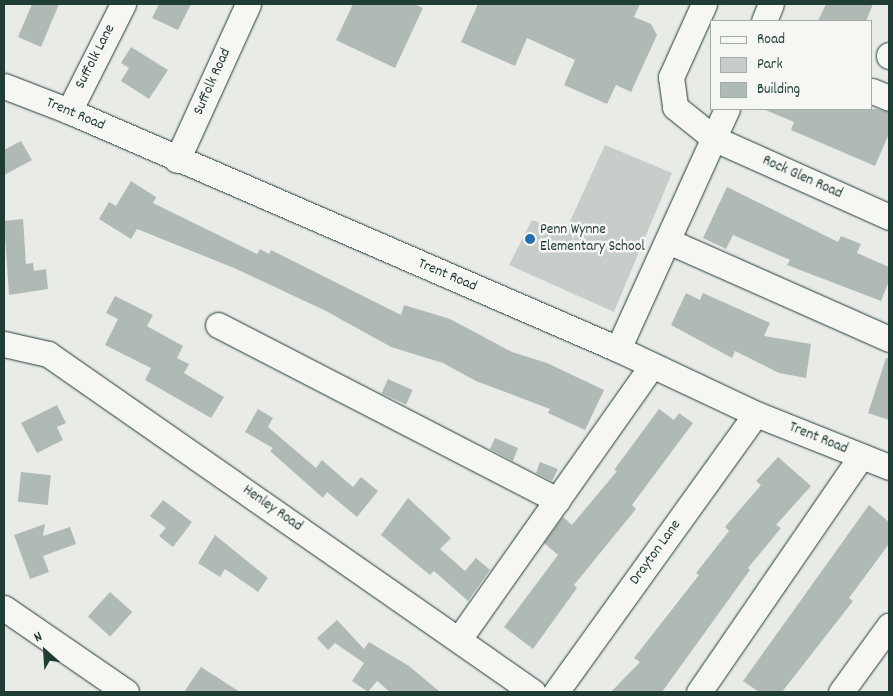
<!DOCTYPE html>
<html>
<head>
<meta charset="utf-8">
<style>
  body { margin:0 }
  #map { position:relative; width:893px; height:696px; overflow:hidden; background:#e9ebe7; font-family:Dekko,sans-serif }
  div>[style] { position:absolute }
  .green>* { inset:0; background:#c7cec9 }
  .building>* { inset:0; background:#b0bab5; transform-origin:0 0 }
  .roads { filter:drop-shadow(0 0 1px #1f3d34) drop-shadow(0 0 1px #1f3d34) }
  .minor>* { height:25px; margin:-12.5px; padding:0 12.5px; transform-origin:12.5px; border-radius:12.5px; background:#f6f6f2 }
  .dots>* { width:14px; height:14px; translate:-50% -50%; box-sizing:border-box; border:2px solid #f6f6f2; border-radius:50% }
  span { translate:-50% -50%; white-space:nowrap; text-align:center; line-height:1.15; -webkit-text-stroke:5px #f6f6f2; paint-order:stroke }
  .street-label { font-size:15px; color:#1f3d34 }
  .poi-label { font-size:15px; color:#1f3d34 }
  .left { translate:0 -50%; text-align:left }
  .frame { position:absolute; inset:0; border:5px solid #1f3d34; pointer-events:none }
  .legend { position:absolute; left:710px; top:20px; width:162px; height:90px; box-sizing:border-box; background:#f6f6f2; border:1px solid #a0aca6; margin:0; padding:6px 9px; list-style:none; font-size:15px; color:#1f3d34 }
  .legend li { display:flex; align-items:center; gap:10px; height:25px }
  .legend b { width:25px; border:1px solid #a0aca6 }
  .north { position:absolute; left:20px; top:626px; width:50px; height:50px; -webkit-text-stroke:4px #f6f6f2; paint-order:stroke; rotate:334deg; font-size:14px; font-weight:700; line-height:20px; text-align:center; color:#1f3d34 }
  .north::after { content:''; display:block; margin:auto; width:18px; height:22px; background:#1f3d34; clip-path:polygon(50% 0,100% 100%,50% 72%,0 100%) }
</style>
</head>
<body>
<div id="map">
  <div class="green">
    <i style="clip-path:polygon(605px 145px,672px 173px,614px 312px,509px 265px,532px 220px,565px 232px)"></i>
  </div>
  <div class="building">
    <i style="clip-path:polygon(32px 4px,59px 4px,41px 47px,18px 37px)"></i>
    <i style="clip-path:polygon(159px 4px,191px 4px,178px 30px,152px 18px)"></i>
    <i style="clip-path:polygon(353px 4px,414px 4px,423px 8px,395px 68px,336px 40px)"></i>
    <i style="clip-path:polygon(478px 4px,640px 4px,634px 17px,651px 24px,657px 35px,631px 92px,616px 85px,607px 104px,564px 85px,575px 60px,527px 38px,515px 66px,461px 42px)"></i>
    <i style="clip-path:polygon(826px 4px,873px 4px,866px 21px,818px 21px)"></i>
    <i style="clip-path:polygon(131px 47px,168px 70px,149px 99px,121px 81px,129px 68px,121px 63px)"></i>
    <i style="clip-path:polygon(763px 109px,877px 109px,889px 112px,889px 134px,875px 166px,791px 130px,794px 122px)"></i>
    <i style="clip-path:polygon(21px 141px,32px 160px,4px 175px,4px 150px)"></i>
    <i style="clip-path:polygon(131px 181px,156px 197px,153px 203px,257px 254px,260px 249px,269px 254px,271px 250px,401px 315px,404px 305px,450px 319px,512px 352px,547px 363px,604px 390px,585px 430px,548px 413px,550px 409px,476px 381px,443px 363px,391px 347px,326px 311px,234px 268px,137px 229px,131px 239px,99px 219px,109px 202px,116px 206px)"></i>
    <i style="clip-path:polygon(727px 187px,838px 242px,841px 236px,861px 244px,857px 253px,889px 267px,889px 281px,881px 301px,787px 265px,790px 260px,733px 235px,726px 249px,703px 238px)"></i>
    <i style="clip-path:polygon(23px 219px,26px 264px,33px 263px,34px 271px,46px 269px,48px 289px,9px 295px,4px 221px)"></i>
    <i style="clip-path:polygon(686px 293px,700px 300px,703px 293px,770px 323px,764px 336px,811px 344px,806px 378px,779px 373px,735px 351px,732px 358px,671px 325px)"></i>
    <i style="clip-path:polygon(115px 296px,153px 315px,147px 326px,183px 346px,177px 358px,189px 364px,184px 373px,224px 397px,211px 418px,145px 380px,151px 368px,105px 345px,118px 319px,106px 313px)"></i>
    <i style="clip-path:polygon(886px 358px,889px 358px,889px 420px,868px 413px)"></i>
    <i style="left:388px;top:379px;width:27px;height:16px;rotate:24deg"></i>
    <i style="clip-path:polygon(57px 405px,66px 423px,57px 427px,63px 440px,37px 453px,21px 423px)"></i>
    <i style="clip-path:polygon(258px 409px,273px 418px,268px 427px,316px 468px,322px 460px,353px 487px,361px 477px,378px 491px,357px 517px,327px 492px,323px 498px,270px 451px,273px 448px,245px 432px)"></i>
    <i style="clip-path:polygon(659px 409px,674px 420px,679px 413px,693px 423px,632px 505px,636px 509px,574px 585px,577px 588px,533px 649px,504px 627px,558px 555px,544px 543px,563px 517px,572px 525px,617px 471px,614px 470px)"></i>
    <i style="clip-path:polygon(495px 438px,518px 448px,513px 461px,490px 449px)"></i>
    <i style="clip-path:polygon(778px 457px,811px 486px,776px 525px,781px 528px,748px 568px,750px 570px,662px 692px,611px 692px,640px 662px,634px 658px,699px 575px,696px 573px,729px 531px,725px 527px,761px 485px,756px 481px)"></i>
    <i style="clip-path:polygon(540px 462px,558px 469px,552px 481px,536px 473px)"></i>
    <i style="left:21px;top:472px;width:30px;height:30px;rotate:6deg"></i>
    <i style="clip-path:polygon(408px 498px,451px 538px,440px 549px,465px 571px,476px 558px,490px 570px,468px 601px,434px 571px,430px 575px,381px 535px)"></i>
    <i style="clip-path:polygon(163px 500px,192px 522px,173px 547px,159px 536px,166px 528px,150px 516px)"></i>
    <i style="clip-path:polygon(869px 505px,889px 522px,889px 544px,849px 598px,853px 601px,782px 692px,759px 692px,743px 681px)"></i>
    <i style="clip-path:polygon(45px 524px,43px 536px,70px 527px,76px 544px,43px 556px,49px 572px,30px 579px,14px 535px)"></i>
    <i style="clip-path:polygon(215px 535px,268px 578px,258px 592px,225px 569px,220px 577px,198px 563px)"></i>
    <i style="left:110px;top:592px;width:30px;height:33px;rotate:42deg"></i>
    <i style="clip-path:polygon(337px 620px,364px 649px,369px 642px,409px 666px,440px 692px,390px 692px,377px 681px,368px 692px,352px 681px,364px 663px,335px 643px,328px 650px,317px 638px)"></i>
    <i style="clip-path:polygon(201px 667px,240px 692px,184px 692px)"></i>
  </div>
  <div class="roads">
    <div class="minor">
      <i style="left:704px;top:4px;width:80px;rotate:114.3deg"></i>
      <i style="left:671px;top:77px;width:30px;rotate:82deg"></i>
      <i style="left:675px;top:107px;width:51px;rotate:38.7deg"></i>
      <i style="left:715px;top:139px;width:191px;rotate:24.1deg"></i>
      <i style="left:764px;top:21px;width:18px;rotate:-68deg"></i>
      <i style="left:889px;top:55px;width:1px;rotate:90deg"></i>
      <i style="left:4px;top:86px;width:70px;rotate:21deg"></i>
      <i style="left:69px;top:111px;width:598px;rotate:23.44deg"></i>
      <i style="left:618px;top:349px;width:153px;rotate:25.2deg"></i>
      <i style="left:756px;top:414px;width:143px;rotate:21.7deg"></i>
      <i style="left:872px;top:91px;width:18px;rotate:22deg"></i>
      <i style="left:69px;top:111px;width:120px;rotate:-63.2deg"></i>
      <i style="left:177px;top:160px;width:171px;rotate:-65.5deg"></i>
      <i style="left:668px;top:241px;width:242px;rotate:23.9deg"></i>
      <i style="left:218px;top:325px;width:382px;rotate:27.3deg"></i>
      <i style="left:4px;top:344px;width:45px;rotate:12.8deg"></i>
      <i style="left:48px;top:354px;width:591px;rotate:34.87deg"></i>
      <i style="left:618px;top:349px;width:264px;rotate:-65.6deg"></i>
      <i style="left:4px;top:608px;width:148px;rotate:34.5deg"></i>
      <i style="left:459px;top:639px;width:335px;rotate:-54.8deg"></i>
      <i style="left:556px;top:692px;width:342px;rotate:-54.3deg"></i>
      <i style="left:699px;top:692px;width:286px;rotate:-55.5deg"></i>
      <i style="left:841px;top:692px;width:82px;rotate:-54deg"></i>
    </div>
  </div>
  <div class="dots">
    <i style="left:530px;top:239px;background:#1f6fb2"></i>
  </div>
  <div class="street-label">
    <span style="left:96px;top:57px;rotate:-63deg">Suffolk Lane</span>
    <span style="left:213px;top:82px;rotate:-66deg">Suffolk Road</span>
    <span style="left:75px;top:115px;rotate:23deg">Trent Road</span>
    <span style="left:802px;top:178px;rotate:24deg">Rock Glen Road</span>
    <span style="left:447px;top:276px;rotate:23deg">Trent Road</span>
    <span style="left:818px;top:439px;rotate:22deg">Trent Road</span>
    <span style="left:272px;top:509px;rotate:35deg">Henley Road</span>
    <span style="left:656px;top:553px;rotate:-54deg">Drayton Lane</span>
  </div>
  <div class="poi-label">
    <span class="left" style="left:540px;top:239px">Penn Wynne<br>Elementary School</span>
  </div>
  <div class="frame"></div>
  <ul class="legend">
  <li><b style="height:6px;background:#f6f6f2"></b>Road</li>
  <li><b style="height:14px;background:#c7cec9"></b>Park</li>
  <li><b style="height:14px;background:#b0bab5"></b>Building</li>
  </ul>
  <div class="north">N</div>
</div>
</body>
</html>
